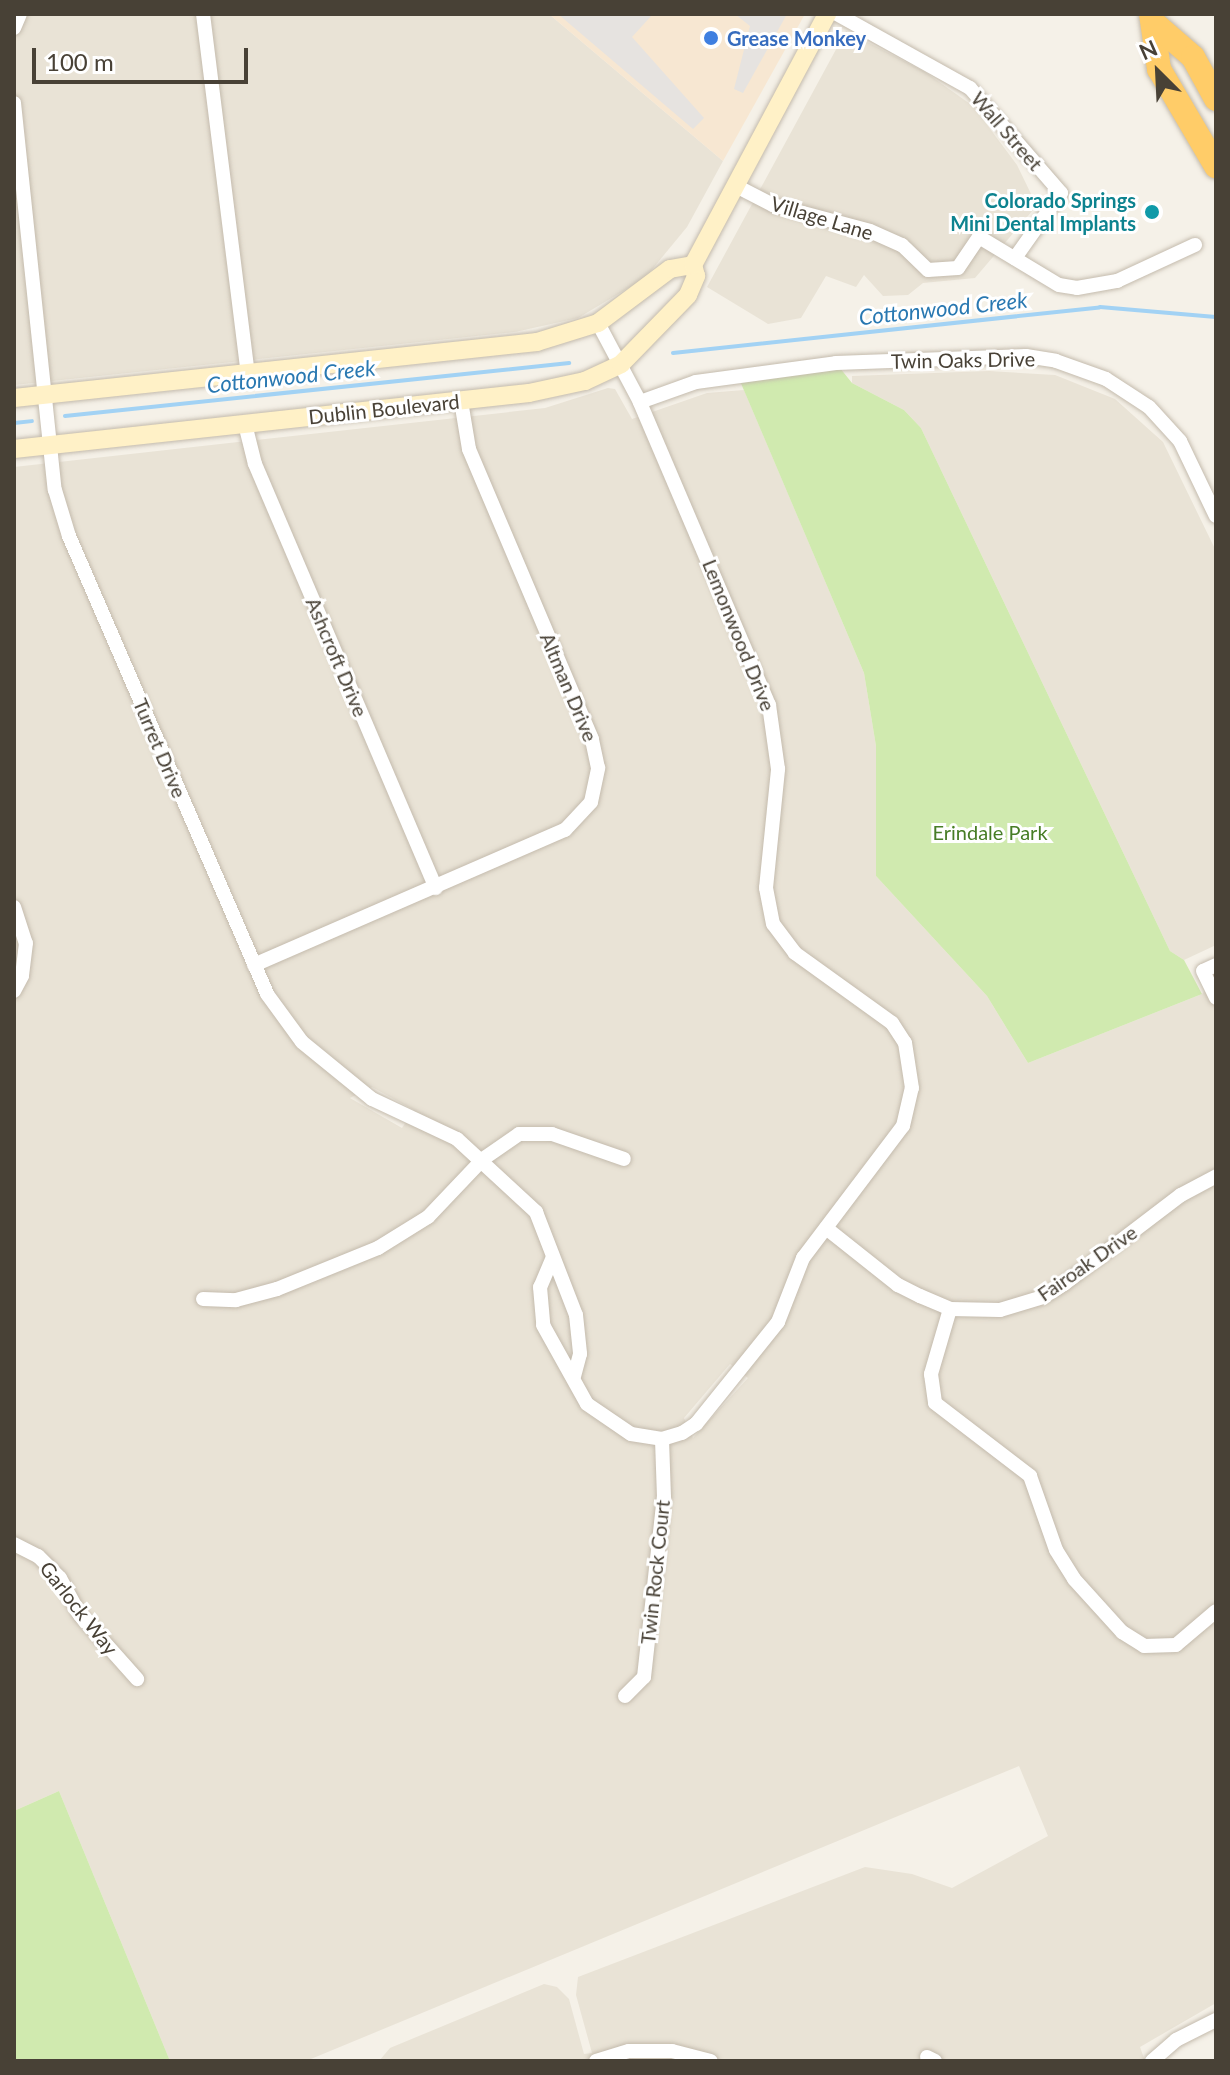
<!DOCTYPE html>
<html>
<head>
<meta charset="utf-8">
<style>
  body { margin:0 }
  #map { position:relative; width:1230px; height:2075px; overflow:hidden; background:#f5f1e8; font-family:Lato,sans-serif }
  div>[style] { position:absolute }
  .residential>* { inset:0; background:#e9e3d6 }
  .commercial>* { inset:0; background:#f7e7d2 }
  .green>* { inset:0; background:#d0eaaf }
  .parking>* { inset:0; background:#e6e3e0 }
  .stream>* { height:4px; margin:-2px; padding:0 2px; transform-origin:2px; border-radius:2px; background:#a2d2f4 }
  .roads { filter:drop-shadow(0 0 2px #c4bbad) drop-shadow(0 0 2px #c4bbad) }
  .street>* { height:14px; margin:-7px; padding:0 7px; transform-origin:7px; border-radius:7px; background:#fff }
  .secondary>* { height:18px; margin:-9px; padding:0 9px; transform-origin:9px; border-radius:9px; background:#fff1c7 }
  .highway>* { height:24px; margin:-12px; padding:0 12px; transform-origin:12px; border-radius:12px; background:#ffcc68 }
  .dots>* { width:22px; height:22px; translate:-50% -50%; box-sizing:border-box; border:4px solid #fff; border-radius:50% }
  span { translate:-50% -50%; white-space:nowrap; text-align:center; line-height:1.15; -webkit-text-stroke:6px #fff; paint-order:stroke }
  .shop-label { font-size:20px; color:#366cbe; font-weight:700 }
  .left { translate:0 -50%; text-align:left }
  .street-label { font-size:20px; color:#484136 }
  .culture-label { font-size:20px; color:#0d838f; font-weight:700 }
  .right { translate:-100% -50%; text-align:right }
  .park-label { font-size:20px; color:#477d26 }
  .water-label { font-size:22px; color:#2978b1; font-style:italic }
  .frame { position:absolute; inset:0; border:16px solid #484136; pointer-events:none }
  .north { position:absolute; left:1118px; top:32px; width:80px; height:80px; -webkit-text-stroke:6px #fff; paint-order:stroke; rotate:336deg; font-size:22px; font-weight:700; line-height:32px; text-align:center; color:#484136 }
  .north::after { content:''; display:block; margin:auto; width:28px; height:36px; background:#484136; clip-path:polygon(50% 0,100% 100%,50% 72%,0 100%) }
  .scale { position:absolute; left:32px; top:48px; width:216px; height:36px; box-sizing:border-box; border:4px solid #484136; border-top:0; padding-left:10px; font-size:24px; line-height:28px; white-space:nowrap; color:#484136; -webkit-text-stroke:6px #fff; paint-order:stroke }
</style>
</head>
<body>
<div id="map">
  <div class="residential">
    <i style="clip-path:polygon(14px 14px,549px 14px,723px 161px,687px 227px,645px 278px,578px 318px,515px 332px,14px 385px)"></i>
    <i style="clip-path:polygon(846px 31px,925px 72px,973px 106px,1017px 165px,1033px 198px,1033px 210px,975px 278px,923px 283px,908px 295px,883px 296px,864px 275px,856px 287px,826px 276px,801px 318px,768px 324px,707px 287px)"></i>
    <i style="clip-path:polygon(989px 371px,1055px 375px,1115px 399px,1163px 442px,1216px 551px,1216px 945px,1184px 960px,1170px 951px,921px 428px,904px 410px,852px 383px,852px 376px)"></i>
    <i style="clip-path:polygon(evenodd,608px 388px,615px 389px,632px 419px,707px 393px,744px 390px,864px 673px,876px 746px,876px 876px,987px 996px,1028px 1063px,1202px 994px,1216px 979px,1216px 2003px,1140px 2047px,1145px 2061px,379px 2061px,390px 2048px,544px 1984px,557px 1987px,569px 1999px,584px 2054px,592px 2053px,576px 1995px,578px 1977px,865px 1867px,912px 1874px,952px 1888px,1048px 1836px,1019px 1766px,306px 2061px,170px 2061px,59px 1791px,14px 1811px,14px 467px,545px 408px,608px 388px,372px 1087px,414px 1110px,402px 1128px,350px 1098px,372px 1087px,608px 388px,730px 1364px,748px 1378px,693px 1438px,684px 1418px,730px 1364px)"></i>
  </div>
  <div class="commercial">
    <i style="clip-path:polygon(549px 14px,805px 14px,723px 161px)"></i>
  </div>
  <div class="green">
    <i style="clip-path:polygon(836px 363px,852px 383px,904px 410px,921px 428px,1170px 951px,1184px 960px,1202px 994px,1028px 1063px,987px 996px,876px 876px,876px 746px,864px 673px,737px 374px)"></i>
    <i style="clip-path:polygon(59px 1791px,170px 2061px,14px 2061px,14px 1811px)"></i>
  </div>
  <div class="parking">
    <i style="clip-path:polygon(558px 14px,653px 14px,632px 37px,704px 118px,693px 129px)"></i>
    <i style="clip-path:polygon(735px 14px,787px 14px,743px 93px,734px 89px,750px 26px)"></i>
  </div>
  <div class="stream">
    <i style="left:673px;top:353px;width:429px;rotate:-6.1deg"></i>
    <i style="left:1100px;top:307px;width:116px;rotate:4.9deg"></i>
    <i style="left:65px;top:416px;width:507px;rotate:-6deg"></i>
    <i style="left:14px;top:423px;width:18px;rotate:-6deg"></i>
  </div>
  <div class="roads">
    <div class="street">
      <i style="left:203px;top:14px;width:362px;rotate:82.9deg"></i>
      <i style="left:837px;top:14px;width:152px;rotate:29.1deg"></i>
      <i style="left:970px;top:88px;width:139px;rotate:49.1deg"></i>
      <i style="left:1061px;top:193px;width:80px;rotate:125.3deg"></i>
      <i style="left:14px;top:28px;width:15px;rotate:-67deg"></i>
      <i style="left:14px;top:103px;width:389px;rotate:84deg"></i>
      <i style="left:55px;top:490px;width:48px;rotate:73.1deg"></i>
      <i style="left:69px;top:536px;width:499px;rotate:66.6deg"></i>
      <i style="left:267px;top:994px;width:59px;rotate:53.9deg"></i>
      <i style="left:302px;top:1042px;width:90px;rotate:39.2deg"></i>
      <i style="left:372px;top:1099px;width:94px;rotate:25.2deg"></i>
      <i style="left:457px;top:1139px;width:108px;rotate:42.7deg"></i>
      <i style="left:536px;top:1212px;width:110px;rotate:68.8deg"></i>
      <i style="left:576px;top:1315px;width:39px;rotate:84deg"></i>
      <i style="left:580px;top:1354px;width:23px;rotate:105deg"></i>
      <i style="left:736px;top:186px;width:42px;rotate:27.2deg"></i>
      <i style="left:773px;top:205px;width:100px;rotate:15deg"></i>
      <i style="left:870px;top:231px;width:35px;rotate:24deg"></i>
      <i style="left:902px;top:245px;width:36px;rotate:44deg"></i>
      <i style="left:928px;top:270px;width:30px;rotate:-4deg"></i>
      <i style="left:958px;top:268px;width:37px;rotate:-56deg"></i>
      <i style="left:979px;top:237px;width:93px;rotate:31deg"></i>
      <i style="left:1059px;top:285px;width:18px;rotate:9deg"></i>
      <i style="left:1077px;top:288px;width:41px;rotate:-9.9deg"></i>
      <i style="left:1117px;top:281px;width:86px;rotate:-24.8deg"></i>
      <i style="left:640px;top:402px;width:59px;rotate:-19.7deg"></i>
      <i style="left:696px;top:382px;width:141px;rotate:-7.7deg"></i>
      <i style="left:836px;top:363px;width:190px;rotate:-2.1deg"></i>
      <i style="left:1026px;top:356px;width:30px;rotate:9deg"></i>
      <i style="left:1056px;top:361px;width:53px;rotate:19.8deg"></i>
      <i style="left:1106px;top:379px;width:51px;rotate:33.1deg"></i>
      <i style="left:1149px;top:407px;width:46px;rotate:47.6deg"></i>
      <i style="left:1180px;top:441px;width:83px;rotate:64.4deg"></i>
      <i style="left:245px;top:424px;width:41px;rotate:76deg"></i>
      <i style="left:255px;top:464px;width:461px;rotate:66.9deg"></i>
      <i style="left:14px;top:907px;width:38px;rotate:72deg"></i>
      <i style="left:26px;top:943px;width:33px;rotate:97deg"></i>
      <i style="left:22px;top:976px;width:17px;rotate:118deg"></i>
      <i style="left:254px;top:965px;width:339px;rotate:-23.5deg"></i>
      <i style="left:565px;top:830px;width:38px;rotate:-47deg"></i>
      <i style="left:591px;top:802px;width:35px;rotate:-78deg"></i>
      <i style="left:598px;top:768px;width:30px;rotate:-102deg"></i>
      <i style="left:592px;top:739px;width:315px;rotate:-113deg"></i>
      <i style="left:469px;top:449px;width:49px;rotate:-99.5deg"></i>
      <i style="left:1216px;top:965px;width:14px;rotate:155deg"></i>
      <i style="left:1203px;top:971px;width:30px;rotate:64deg"></i>
      <i style="left:826px;top:1228px;width:92px;rotate:38.4deg"></i>
      <i style="left:898px;top:1285px;width:25px;rotate:27deg"></i>
      <i style="left:920px;top:1296px;width:33px;rotate:23deg"></i>
      <i style="left:950px;top:1309px;width:50px;rotate:1.1deg"></i>
      <i style="left:1000px;top:1310px;width:45px;rotate:-16.8deg"></i>
      <i style="left:1043px;top:1297px;width:25px;rotate:-32deg"></i>
      <i style="left:1064px;top:1284px;width:147px;rotate:-37.3deg"></i>
      <i style="left:1181px;top:1195px;width:40px;rotate:-28deg"></i>
      <i style="left:553px;top:1257px;width:33px;rotate:113deg"></i>
      <i style="left:540px;top:1287px;width:38px;rotate:85deg"></i>
      <i style="left:543px;top:1325px;width:90px;rotate:60.9deg"></i>
      <i style="left:587px;top:1404px;width:53px;rotate:34.3deg"></i>
      <i style="left:631px;top:1434px;width:31px;rotate:9deg"></i>
      <i style="left:662px;top:1439px;width:21px;rotate:-17deg"></i>
      <i style="left:682px;top:1433px;width:17px;rotate:-33deg"></i>
      <i style="left:696px;top:1424px;width:131px;rotate:-51.2deg"></i>
      <i style="left:778px;top:1322px;width:69px;rotate:-68.7deg"></i>
      <i style="left:803px;top:1258px;width:166px;rotate:-52.9deg"></i>
      <i style="left:903px;top:1126px;width:39px;rotate:-77deg"></i>
      <i style="left:912px;top:1088px;width:46px;rotate:-98.8deg"></i>
      <i style="left:905px;top:1043px;width:24px;rotate:-123deg"></i>
      <i style="left:892px;top:1023px;width:120px;rotate:-144.2deg"></i>
      <i style="left:795px;top:953px;width:36px;rotate:-127deg"></i>
      <i style="left:773px;top:924px;width:37px;rotate:-101deg"></i>
      <i style="left:766px;top:888px;width:120px;rotate:-84.2deg"></i>
      <i style="left:778px;top:769px;width:65px;rotate:-98deg"></i>
      <i style="left:769px;top:705px;width:329px;rotate:-113.1deg"></i>
      <i style="left:640px;top:402px;width:89px;rotate:-118deg"></i>
      <i style="left:203px;top:1299px;width:33px;rotate:2deg"></i>
      <i style="left:236px;top:1300px;width:42px;rotate:-15deg"></i>
      <i style="left:277px;top:1289px;width:109px;rotate:-22.1deg"></i>
      <i style="left:378px;top:1248px;width:59px;rotate:-31.8deg"></i>
      <i style="left:428px;top:1217px;width:80px;rotate:-46.5deg"></i>
      <i style="left:483px;top:1159px;width:44px;rotate:-34.8deg"></i>
      <i style="left:519px;top:1134px;width:33px"></i>
      <i style="left:552px;top:1134px;width:76px;rotate:19.1deg"></i>
      <i style="left:950px;top:1309px;width:68px;rotate:106.3deg"></i>
      <i style="left:931px;top:1374px;width:29px;rotate:82deg"></i>
      <i style="left:935px;top:1403px;width:120px;rotate:37.5deg"></i>
      <i style="left:1030px;top:1476px;width:78px;rotate:70.6deg"></i>
      <i style="left:1056px;top:1550px;width:34px;rotate:58deg"></i>
      <i style="left:1074px;top:1579px;width:72px;rotate:47.8deg"></i>
      <i style="left:1122px;top:1632px;width:26px;rotate:32deg"></i>
      <i style="left:1144px;top:1646px;width:32px;rotate:-2deg"></i>
      <i style="left:1176px;top:1645px;width:52px;rotate:-40.4deg"></i>
      <i style="left:14px;top:1544px;width:27px;rotate:27deg"></i>
      <i style="left:38px;top:1556px;width:31px;rotate:45deg"></i>
      <i style="left:60px;top:1578px;width:42px;rotate:61.6deg"></i>
      <i style="left:80px;top:1615px;width:86px;rotate:48.3deg"></i>
      <i style="left:625px;top:1696px;width:27px;rotate:-45deg"></i>
      <i style="left:644px;top:1677px;width:181px;rotate:-83.7deg"></i>
      <i style="left:664px;top:1497px;width:58px;rotate:-92deg"></i>
      <i style="left:927px;top:2057px;width:9px;rotate:27deg"></i>
      <i style="left:596px;top:2061px;width:34px;rotate:-17deg"></i>
      <i style="left:629px;top:2051px;width:43px"></i>
      <i style="left:672px;top:2051px;width:40px;rotate:14.4deg"></i>
      <i style="left:1152px;top:2061px;width:32px;rotate:-41deg"></i>
      <i style="left:1176px;top:2040px;width:45px;rotate:-26.6deg"></i>
    </div>
    <div class="secondary">
      <i style="left:14px;top:398px;width:526px;rotate:-6.11deg"></i>
      <i style="left:537px;top:342px;width:64px;rotate:-17.3deg"></i>
      <i style="left:598px;top:323px;width:90px;rotate:-36.9deg"></i>
      <i style="left:670px;top:269px;width:23px;rotate:-10deg"></i>
      <i style="left:14px;top:449px;width:518px;rotate:-6.21deg"></i>
      <i style="left:529px;top:393px;width:57px;rotate:-12.1deg"></i>
      <i style="left:585px;top:381px;width:40px;rotate:-25deg"></i>
      <i style="left:621px;top:364px;width:96px;rotate:-45.8deg"></i>
      <i style="left:688px;top:295px;width:21px;rotate:-67deg"></i>
      <i style="left:696px;top:276px;width:11px;rotate:-105deg"></i>
      <i style="left:693px;top:265px;width:285px;rotate:-61.9deg"></i>
    </div>
    <div class="highway">
      <i style="left:1151px;top:14px;width:56px;rotate:81.7deg"></i>
      <i style="left:1159px;top:69px;width:113px;rotate:59.6deg"></i>
      <i style="left:1155px;top:24px;width:50px;rotate:41deg"></i>
      <i style="left:1193px;top:57px;width:48px;rotate:61.3deg"></i>
    </div>
  </div>
  <div class="dots">
    <i style="left:711px;top:38px;background:#3f7fe0"></i>
    <i style="left:1152px;top:212px;background:#0f9aa8"></i>
  </div>
  <div class="shop-label">
    <span class="left" style="left:727px;top:38px">Grease Monkey</span>
  </div>
  <div class="street-label">
    <span style="left:1007px;top:131px;rotate:49deg">Wall Street</span>
    <span style="left:822px;top:218px;rotate:17deg">Village Lane</span>
    <span style="left:963px;top:360px;rotate:-1deg">Twin Oaks Drive</span>
    <span style="left:384px;top:409px;rotate:-6deg">Dublin Boulevard</span>
    <span style="left:739px;top:635px;rotate:68deg">Lemonwood Drive</span>
    <span style="left:337px;top:657px;rotate:67deg">Ashcroft Drive</span>
    <span style="left:569px;top:687px;rotate:67deg">Altman Drive</span>
    <span style="left:160px;top:748px;rotate:67deg">Turret Drive</span>
    <span style="left:1087px;top:1263px;rotate:-35deg">Fairoak Drive</span>
    <span style="left:655px;top:1572px;rotate:-84deg">Twin Rock Court</span>
    <span style="left:79px;top:1608px;rotate:52deg">Garlock Way</span>
  </div>
  <div class="culture-label">
    <span class="right" style="left:1136px;top:212px">Colorado Springs<br>Mini Dental Implants</span>
  </div>
  <div class="park-label">
    <span style="left:990px;top:832px">Erindale Park</span>
  </div>
  <div class="water-label">
    <span style="left:943px;top:308px;rotate:-6deg">Cottonwood Creek</span>
    <span style="left:291px;top:376px;rotate:-6deg">Cottonwood Creek</span>
  </div>
  <div class="frame"></div>
  <div class="north">N</div>
  <div class="scale">100 m</div>
</div>
</body>
</html>
